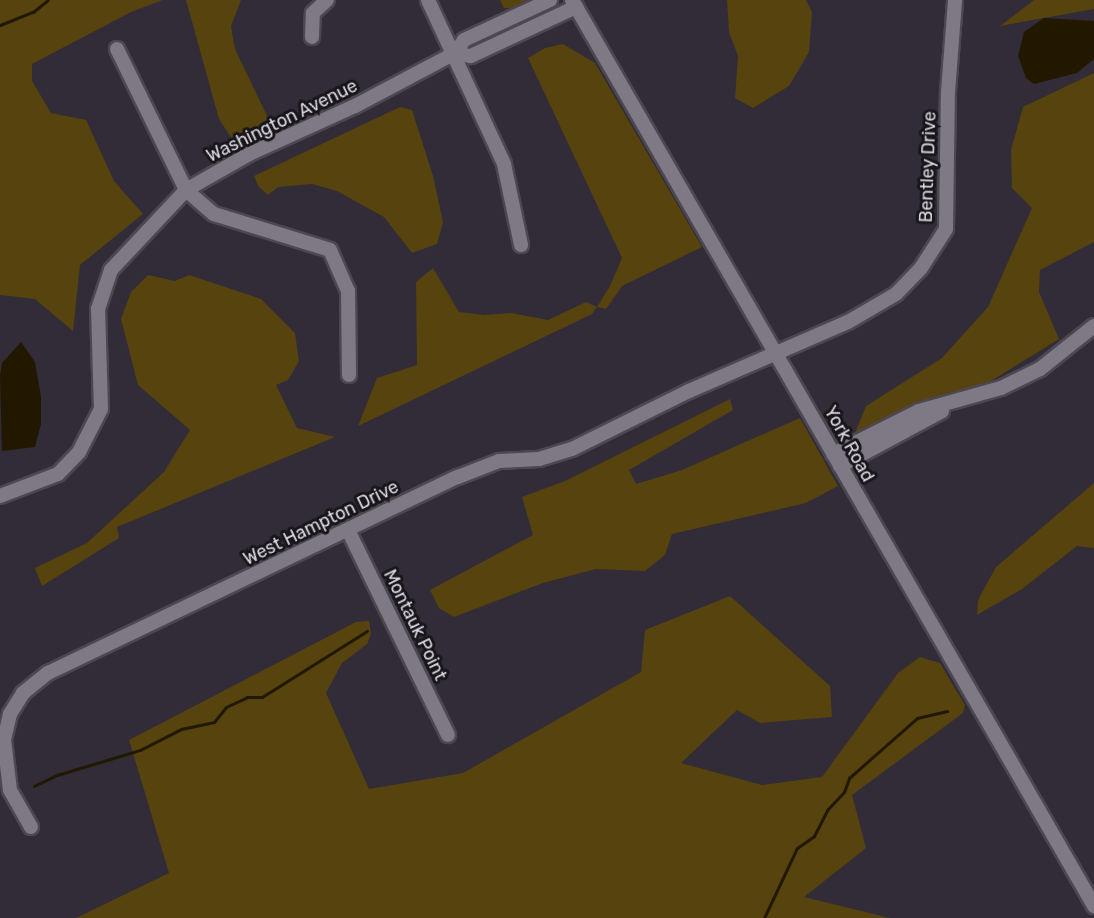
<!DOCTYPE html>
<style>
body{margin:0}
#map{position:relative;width:1094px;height:918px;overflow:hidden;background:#312c37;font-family:Rubik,sans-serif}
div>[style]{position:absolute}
.green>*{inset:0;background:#56430e}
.water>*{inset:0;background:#221800}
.stream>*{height:3px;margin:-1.5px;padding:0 1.5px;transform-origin:1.5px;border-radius:1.5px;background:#221800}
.roads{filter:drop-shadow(2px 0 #4c4851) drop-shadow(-2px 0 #4c4851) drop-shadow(0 2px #4c4851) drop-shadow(0 -2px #4c4851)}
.minor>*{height:14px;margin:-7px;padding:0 7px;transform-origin:7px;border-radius:7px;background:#7f7986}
span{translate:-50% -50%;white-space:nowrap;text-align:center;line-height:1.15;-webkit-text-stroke:6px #18151b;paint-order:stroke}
.street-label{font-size:18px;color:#dedbe2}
</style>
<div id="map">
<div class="green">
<i style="clip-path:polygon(0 0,163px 0,131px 12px,32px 64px,32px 81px,51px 113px,86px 120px,114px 181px,143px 214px,80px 265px,73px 331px,35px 299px,0 295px)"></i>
<i style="clip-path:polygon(186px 0,241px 0,231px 26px,235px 49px,270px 122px,234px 142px,219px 119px)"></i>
<i style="clip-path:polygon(500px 0,527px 0,515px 8px,504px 8px)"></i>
<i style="clip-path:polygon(727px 0,806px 0,812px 12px,809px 52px,789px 86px,753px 108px,735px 98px,738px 56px,729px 32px)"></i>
<i style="clip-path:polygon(1034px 0,1094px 0,1094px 9px,1000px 26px)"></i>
<i style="clip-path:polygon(563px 44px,595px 63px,702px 247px,622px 286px,606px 309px,597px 307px,592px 314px,358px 426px,377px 378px,417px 365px,416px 282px,433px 268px,459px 312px,484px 315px,511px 313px,548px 320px,586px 302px,597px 307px,610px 286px,622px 258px,528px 58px,545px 48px)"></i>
<i style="clip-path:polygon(1094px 73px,1094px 242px,1040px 270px,1039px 292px,1059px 339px,978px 389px,950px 392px,855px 433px,866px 406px,942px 358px,988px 307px,1032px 208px,1012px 188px,1011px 150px,1023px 107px)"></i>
<i style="clip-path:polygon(400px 107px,412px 110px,433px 176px,443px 222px,437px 244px,412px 253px,384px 217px,337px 191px,312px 184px,278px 187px,268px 195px,258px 186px,254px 176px)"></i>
<i style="clip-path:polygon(148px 275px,175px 281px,189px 275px,261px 299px,295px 333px,299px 361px,288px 380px,276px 385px,297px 428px,335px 437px,117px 527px,119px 538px,42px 586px,35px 568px,87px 543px,164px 472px,190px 430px,138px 385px,121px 319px,131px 292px)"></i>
<i style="clip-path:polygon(730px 399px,733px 410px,629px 470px,636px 484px,682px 470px,800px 418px,838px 486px,806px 503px,672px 534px,665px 555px,645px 571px,596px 569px,543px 583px,454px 617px,439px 608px,430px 590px,533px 535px,522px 497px,565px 481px)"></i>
<i style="clip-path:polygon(1094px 483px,1094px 548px,1077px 546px,1022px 589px,977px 615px,978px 600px,996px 567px)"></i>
<i style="clip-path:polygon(730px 596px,830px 686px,832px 717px,760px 723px,737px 710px,681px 763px,762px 785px,822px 777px,898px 673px,920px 657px,940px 663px,965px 705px,963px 713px,852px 795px,866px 848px,804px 897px,890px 918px,76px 918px,169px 873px,129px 740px,356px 622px,369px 621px,371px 634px,367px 644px,342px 663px,326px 693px,369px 789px,463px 773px,641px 672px,645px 630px)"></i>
</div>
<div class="water">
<i style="clip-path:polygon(1044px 18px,1094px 21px,1094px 59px,1077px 73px,1034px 84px,1026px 78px,1018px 56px,1024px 32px)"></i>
<i style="clip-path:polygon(21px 342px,35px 362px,41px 397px,41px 424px,35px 447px,2px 451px,0 376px,2px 363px)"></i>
</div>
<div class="stream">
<i style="left:0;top:25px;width:35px;rotate:-22deg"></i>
<i style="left:33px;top:12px;width:19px;rotate:-39deg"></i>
<i style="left:34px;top:786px;width:25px;rotate:-26deg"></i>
<i style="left:57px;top:775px;width:87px;rotate:-16.8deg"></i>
<i style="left:140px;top:750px;width:46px;rotate:-27.1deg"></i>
<i style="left:181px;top:729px;width:34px;rotate:-12deg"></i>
<i style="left:214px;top:722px;width:19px;rotate:-51deg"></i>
<i style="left:226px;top:707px;width:23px;rotate:-25deg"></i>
<i style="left:247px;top:697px;width:15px"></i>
<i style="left:262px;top:697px;width:124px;rotate:-32.2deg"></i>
<i style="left:764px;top:918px;width:77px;rotate:-64.8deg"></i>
<i style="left:797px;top:848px;width:21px;rotate:-35deg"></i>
<i style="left:814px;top:836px;width:30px;rotate:-63deg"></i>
<i style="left:828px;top:809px;width:23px;rotate:-47deg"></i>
<i style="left:844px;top:792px;width:15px;rotate:-70deg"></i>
<i style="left:849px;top:778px;width:91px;rotate:-41.4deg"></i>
<i style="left:917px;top:718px;width:31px;rotate:-13deg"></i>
</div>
<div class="roads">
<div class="minor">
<i style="left:428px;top:0;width:181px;rotate:65.1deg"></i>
<i style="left:504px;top:164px;width:83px;rotate:78.1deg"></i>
<i style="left:572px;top:0;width:1046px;rotate:60.05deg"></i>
<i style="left:312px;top:37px;width:24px;rotate:-88deg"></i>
<i style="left:313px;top:13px;width:19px;rotate:-43deg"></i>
<i style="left:117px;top:49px;width:157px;rotate:63.9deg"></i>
<i style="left:186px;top:190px;width:37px;rotate:41deg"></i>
<i style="left:214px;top:214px;width:121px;rotate:17.2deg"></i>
<i style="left:330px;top:250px;width:45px;rotate:66.3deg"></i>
<i style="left:348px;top:291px;width:84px;rotate:89.3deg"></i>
<i style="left:455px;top:53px;width:16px;rotate:11deg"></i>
<i style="left:471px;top:56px;width:116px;rotate:-25deg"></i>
<i style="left:833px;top:454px;width:96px;rotate:-26.6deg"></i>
<i style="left:919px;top:411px;width:85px;rotate:-15.7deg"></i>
<i style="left:1001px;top:388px;width:43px;rotate:-26deg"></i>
<i style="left:1040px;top:369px;width:69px;rotate:-38.5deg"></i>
<i style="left:840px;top:466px;width:116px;rotate:-28.3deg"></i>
<i style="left:0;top:496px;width:62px;rotate:-20.8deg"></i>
<i style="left:58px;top:474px;width:30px;rotate:-46deg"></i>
<i style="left:79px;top:452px;width:48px;rotate:-62.9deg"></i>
<i style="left:101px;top:409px;width:100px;rotate:-91.7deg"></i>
<i style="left:98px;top:309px;width:41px;rotate:-71.6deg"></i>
<i style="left:111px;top:270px;width:110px;rotate:-46.8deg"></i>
<i style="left:186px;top:190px;width:73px;rotate:-29.7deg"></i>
<i style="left:249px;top:154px;width:116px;rotate:-24.4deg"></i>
<i style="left:355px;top:106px;width:113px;rotate:-27.9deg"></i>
<i style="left:455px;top:53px;width:16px;rotate:-55deg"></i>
<i style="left:464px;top:40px;width:95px;rotate:-24.9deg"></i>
<i style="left:348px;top:530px;width:228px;rotate:64deg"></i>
<i style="left:31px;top:827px;width:43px;rotate:-119.6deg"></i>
<i style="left:10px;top:790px;width:50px;rotate:-96.8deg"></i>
<i style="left:4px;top:740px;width:27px;rotate:-77deg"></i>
<i style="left:10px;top:714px;width:25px;rotate:-58deg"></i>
<i style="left:23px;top:693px;width:32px;rotate:-39deg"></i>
<i style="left:48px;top:673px;width:454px;rotate:-25.6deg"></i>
<i style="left:458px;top:477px;width:44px;rotate:-21.3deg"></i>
<i style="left:499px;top:461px;width:40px;rotate:-2.9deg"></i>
<i style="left:539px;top:459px;width:34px;rotate:-17deg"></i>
<i style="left:572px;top:449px;width:131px;rotate:-26.4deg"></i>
<i style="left:689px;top:391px;width:173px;rotate:-23.5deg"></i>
<i style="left:848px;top:322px;width:56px;rotate:-30.3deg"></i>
<i style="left:896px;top:294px;width:36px;rotate:-46deg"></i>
<i style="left:921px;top:268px;width:46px;rotate:-57.3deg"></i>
<i style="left:946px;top:229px;width:137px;rotate:-89.2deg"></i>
<i style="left:948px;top:92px;width:92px;rotate:-85.6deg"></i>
</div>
</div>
<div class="street-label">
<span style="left:282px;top:121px;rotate:-26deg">Washington Avenue</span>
<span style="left:928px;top:167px;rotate:-88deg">Bentley Drive</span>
<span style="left:849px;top:444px;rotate:61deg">York Road</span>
<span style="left:321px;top:523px;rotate:-26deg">West Hampton Drive</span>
<span style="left:415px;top:625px;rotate:64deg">Montauk Point</span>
</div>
</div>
